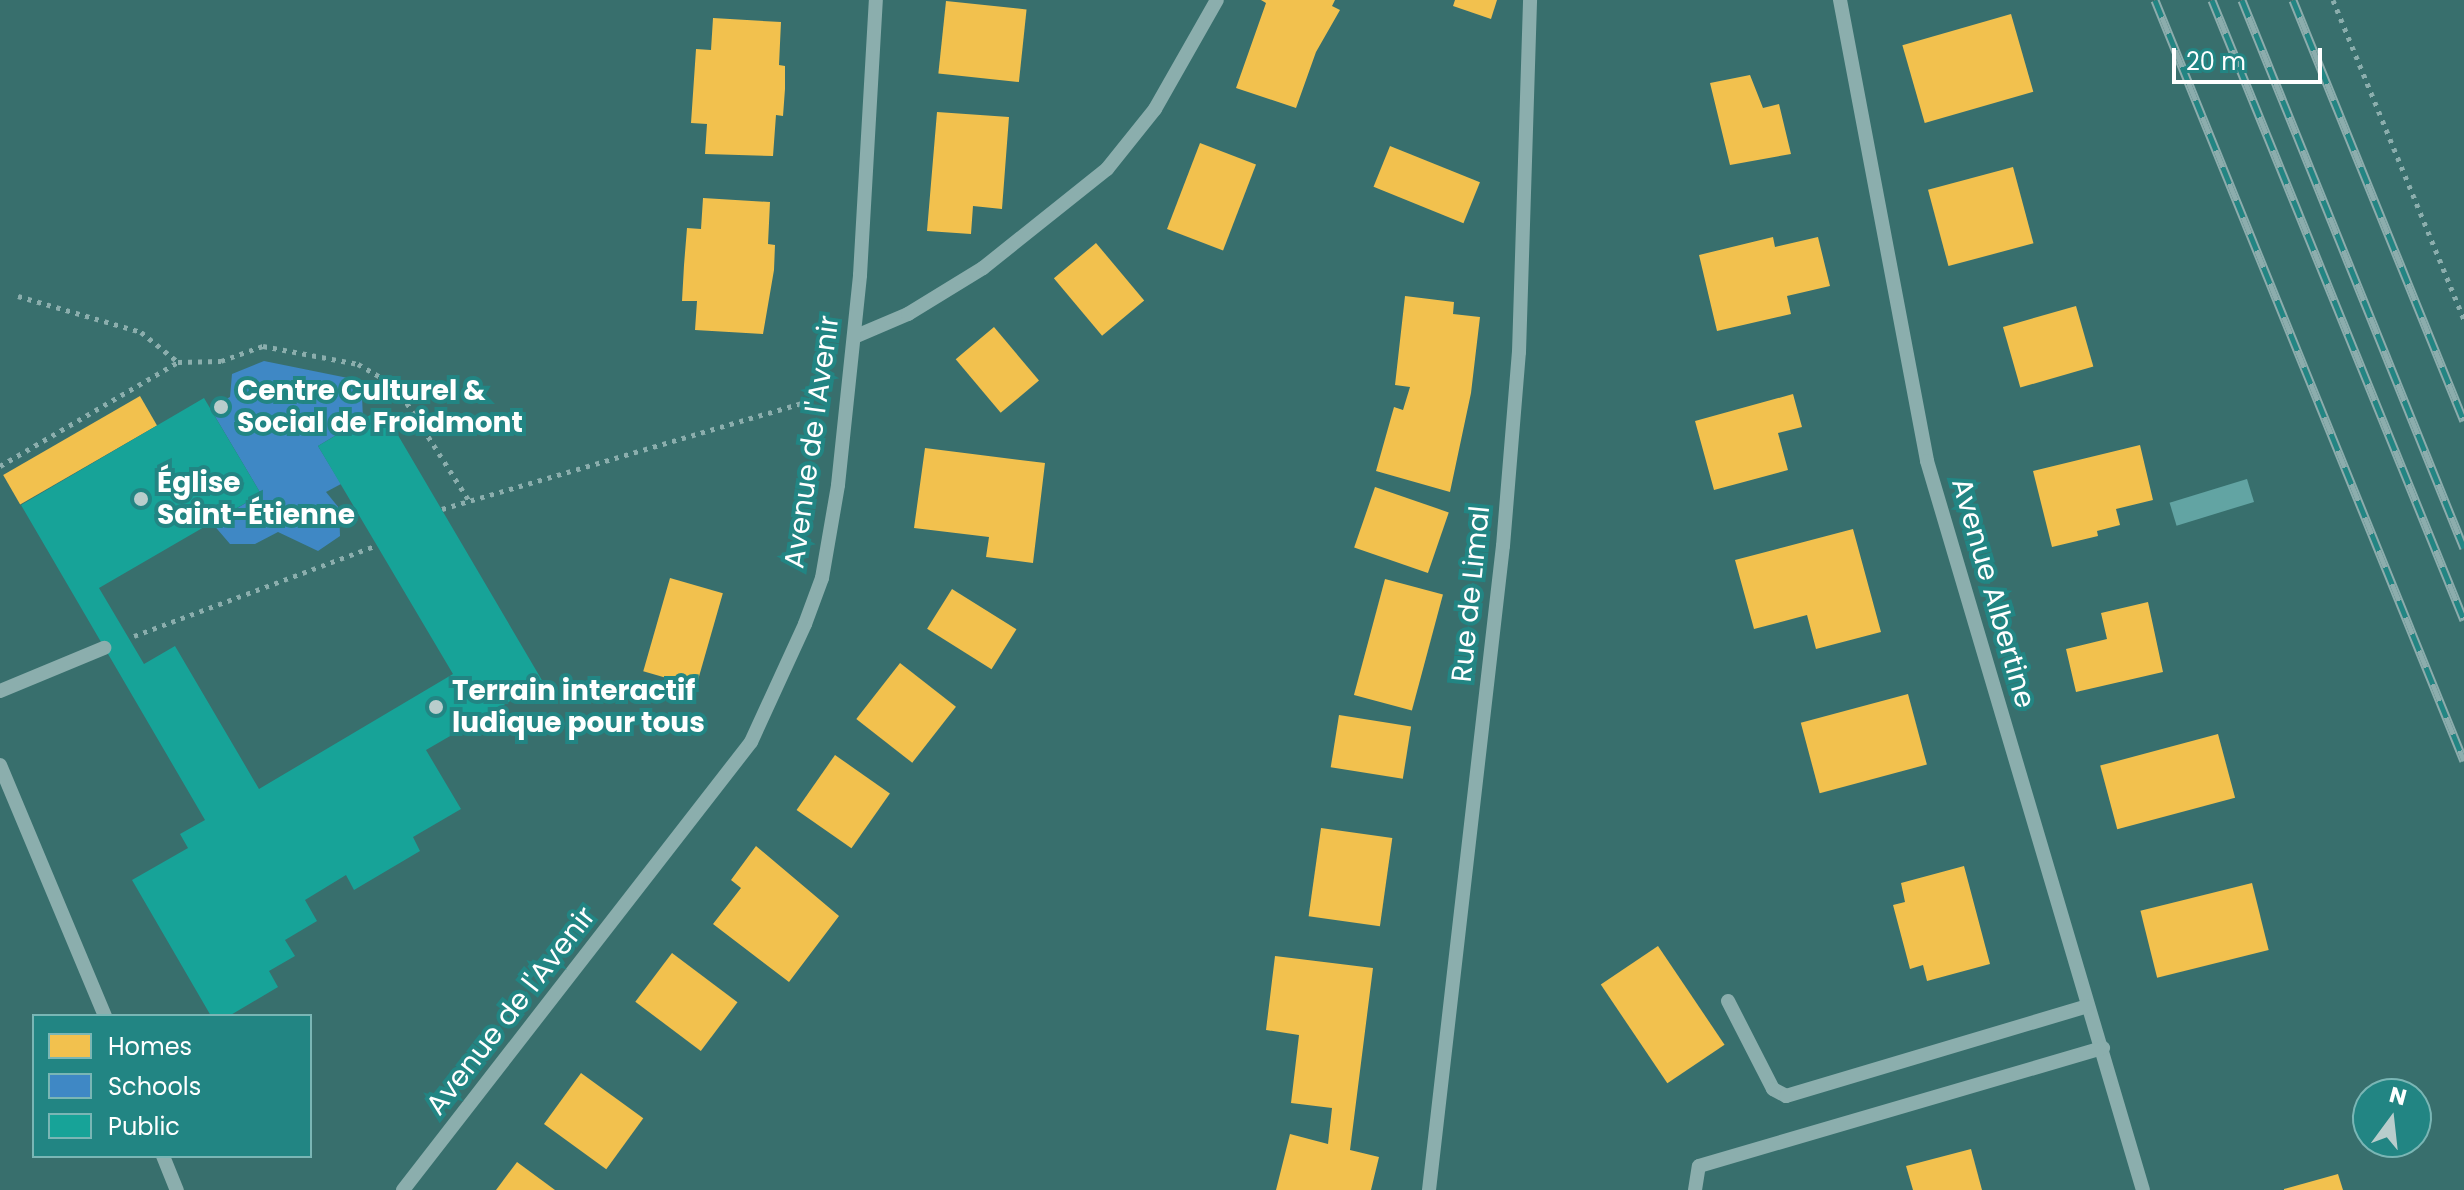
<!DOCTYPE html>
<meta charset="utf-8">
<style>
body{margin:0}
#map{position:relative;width:2464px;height:1190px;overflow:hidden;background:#386f6d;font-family:Poppins,sans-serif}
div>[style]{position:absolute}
.water>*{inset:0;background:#62a4a3;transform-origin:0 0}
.homes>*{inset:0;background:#f2c14e;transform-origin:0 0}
.schools>*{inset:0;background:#3f88c5}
.public>*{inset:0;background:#17a398}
.path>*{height:5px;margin-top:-2.5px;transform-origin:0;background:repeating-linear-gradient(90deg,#8baead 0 4px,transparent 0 10px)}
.minor>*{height:14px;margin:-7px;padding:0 7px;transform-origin:7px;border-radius:7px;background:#8baead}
.rail>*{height:9px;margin-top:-4.5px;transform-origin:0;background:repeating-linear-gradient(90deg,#228583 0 18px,#8cadad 0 36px);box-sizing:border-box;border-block:2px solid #8cadad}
.dots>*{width:22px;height:22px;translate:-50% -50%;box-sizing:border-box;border:4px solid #228583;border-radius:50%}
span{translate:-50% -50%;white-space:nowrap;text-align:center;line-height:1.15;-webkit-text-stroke:8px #228583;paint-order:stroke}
.poi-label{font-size:28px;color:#fff;font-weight:700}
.left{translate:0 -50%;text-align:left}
.street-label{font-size:28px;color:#fff}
.legend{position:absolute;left:32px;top:1014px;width:280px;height:144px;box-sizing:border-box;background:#228583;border:2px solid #7ab6b5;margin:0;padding:10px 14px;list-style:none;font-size:24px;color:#fff}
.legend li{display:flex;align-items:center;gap:16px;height:40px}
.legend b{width:40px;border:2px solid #7ab6b5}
.north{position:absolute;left:2352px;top:1078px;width:80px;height:80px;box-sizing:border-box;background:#228583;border:2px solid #7ab6b5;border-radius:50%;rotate:15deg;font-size:22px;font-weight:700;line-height:32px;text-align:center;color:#fff}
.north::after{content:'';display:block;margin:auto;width:28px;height:36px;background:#b9cdcc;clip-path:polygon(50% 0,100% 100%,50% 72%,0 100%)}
.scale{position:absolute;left:2172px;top:48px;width:150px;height:36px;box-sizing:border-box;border:4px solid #fff;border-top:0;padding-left:10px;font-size:24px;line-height:28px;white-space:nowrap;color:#fff;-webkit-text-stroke:6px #228583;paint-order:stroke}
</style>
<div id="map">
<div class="water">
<i style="left:2247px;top:479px;width:24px;height:81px;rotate:73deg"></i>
</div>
<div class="homes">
<i style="clip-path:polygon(1261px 0,1335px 0,1332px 6px,1340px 10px,1316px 52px,1296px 108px,1236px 88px,1266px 3px)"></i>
<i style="clip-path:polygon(1455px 0,1497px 0,1491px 19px,1453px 6px)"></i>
<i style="left:946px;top:1px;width:81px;height:73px;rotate:6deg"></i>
<i style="left:2011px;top:14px;width:81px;height:113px;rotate:74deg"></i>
<i style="clip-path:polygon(713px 18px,781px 22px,779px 65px,785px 66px,785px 89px,783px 116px,776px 115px,773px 156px,705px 154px,707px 124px,691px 123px,696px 49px,711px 50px)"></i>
<i style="clip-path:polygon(1750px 75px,1763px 108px,1779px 104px,1791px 154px,1730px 165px,1710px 83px)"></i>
<i style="clip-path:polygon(937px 112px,1009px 117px,1002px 209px,973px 206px,971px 234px,927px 231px)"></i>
<i style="left:1200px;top:143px;width:60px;height:92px;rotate:21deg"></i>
<i style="left:1390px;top:146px;width:97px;height:44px;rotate:22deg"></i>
<i style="left:2013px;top:167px;width:79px;height:88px;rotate:75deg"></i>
<i style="clip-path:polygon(703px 198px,770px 202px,768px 244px,775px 245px,774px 270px,763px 334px,695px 330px,697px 301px,682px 301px,684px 265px,687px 228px,701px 229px)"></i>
<i style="clip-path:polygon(1773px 237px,1775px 247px,1818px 237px,1830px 286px,1787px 296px,1791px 314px,1717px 331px,1699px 255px)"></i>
<i style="left:1096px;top:243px;width:75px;height:55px;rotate:50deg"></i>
<i style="clip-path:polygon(1405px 296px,1454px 302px,1453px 314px,1480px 317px,1471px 393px,1450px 492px,1376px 471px,1394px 407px,1403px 410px,1410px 387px,1395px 385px)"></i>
<i style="left:2076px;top:306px;width:63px;height:76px;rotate:74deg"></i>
<i style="left:994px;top:327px;width:70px;height:50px;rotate:50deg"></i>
<i style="clip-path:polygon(1793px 394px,1802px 427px,1778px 433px,1788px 470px,1714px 490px,1695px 421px)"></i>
<i style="left:140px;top:396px;width:34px;height:158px;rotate:60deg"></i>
<i style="clip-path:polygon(2140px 445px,2153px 500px,2116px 509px,2120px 525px,2097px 531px,2098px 536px,2052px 547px,2033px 471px)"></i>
<i style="clip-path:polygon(925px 448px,1045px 463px,1033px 563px,986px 557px,989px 537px,914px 528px)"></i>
<i style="left:1375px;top:487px;width:78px;height:64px;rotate:19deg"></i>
<i style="clip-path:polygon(1853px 529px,1881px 632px,1816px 649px,1807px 615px,1754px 629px,1735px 560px)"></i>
<i style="left:670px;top:578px;width:55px;height:97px;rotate:16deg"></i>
<i style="left:1385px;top:579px;width:60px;height:120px;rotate:15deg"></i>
<i style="left:952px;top:589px;width:76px;height:47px;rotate:32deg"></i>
<i style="clip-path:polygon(2148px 602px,2163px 672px,2076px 692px,2066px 649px,2107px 639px,2101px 613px)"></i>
<i style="left:900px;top:663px;width:71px;height:71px;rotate:38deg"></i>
<i style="left:1908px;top:694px;width:73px;height:111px;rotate:75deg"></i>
<i style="left:1339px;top:715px;width:73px;height:53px;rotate:9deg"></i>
<i style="left:2218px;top:734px;width:66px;height:122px;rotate:75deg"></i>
<i style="left:835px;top:755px;width:67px;height:67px;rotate:35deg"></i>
<i style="left:1321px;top:828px;width:72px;height:89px;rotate:8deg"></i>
<i style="clip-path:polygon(756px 846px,839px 916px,789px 982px,713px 924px,741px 888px,731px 880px)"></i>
<i style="clip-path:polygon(1964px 866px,1990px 964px,1927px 981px,1923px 965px,1910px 969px,1893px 905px,1905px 902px,1901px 883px)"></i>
<i style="left:2252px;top:883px;width:69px;height:115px;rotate:76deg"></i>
<i style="left:1658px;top:946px;width:119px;height:69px;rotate:56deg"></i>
<i style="left:672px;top:953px;width:82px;height:61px;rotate:37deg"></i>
<i style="clip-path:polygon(1275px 956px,1373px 968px,1350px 1150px,1379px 1157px,1371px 1190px,1276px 1190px,1290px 1134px,1328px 1144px,1332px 1108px,1291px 1103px,1299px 1035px,1266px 1030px)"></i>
<i style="left:581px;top:1073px;width:77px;height:63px;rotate:36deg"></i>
<i style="clip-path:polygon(1971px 1149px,1982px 1190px,1913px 1190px,1906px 1166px)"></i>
<i style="clip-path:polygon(517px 1162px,555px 1190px,496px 1190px)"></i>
<i style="clip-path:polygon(2338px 1174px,2343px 1190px,2284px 1190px,2284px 1189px)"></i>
</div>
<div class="schools">
<i style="clip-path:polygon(264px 361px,348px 378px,362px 396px,363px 419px,318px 446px,341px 484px,326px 492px,339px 508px,340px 536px,318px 551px,278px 532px,255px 544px,230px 544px,212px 523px,261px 494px,210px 408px,230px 397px,232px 374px)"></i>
</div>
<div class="public">
<i style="clip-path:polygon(204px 398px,261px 494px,99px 588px,144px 664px,175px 646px,259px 789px,453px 674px,318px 446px,382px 408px,543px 682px,426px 750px,461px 809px,413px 837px,420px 851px,354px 890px,346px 875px,305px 900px,317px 921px,285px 940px,295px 956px,269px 971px,278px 987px,229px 1016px,211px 1016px,132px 880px,188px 848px,180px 834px,205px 820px,21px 505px)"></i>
</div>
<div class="path">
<i style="left:2333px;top:0;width:345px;rotate:67.7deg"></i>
<i style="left:18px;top:296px;width:128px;rotate:16.3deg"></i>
<i style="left:141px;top:332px;width:48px;rotate:39deg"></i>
<i style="left:0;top:466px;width:206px;rotate:-30.3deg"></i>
<i style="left:178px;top:362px;width:43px;rotate:-1.3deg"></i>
<i style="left:221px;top:361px;width:45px;rotate:-19.7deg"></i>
<i style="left:263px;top:346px;width:97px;rotate:10.7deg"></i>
<i style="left:358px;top:364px;width:44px;rotate:30.1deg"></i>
<i style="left:396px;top:386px;width:138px;rotate:57.5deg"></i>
<i style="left:442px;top:509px;width:387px;rotate:-16.4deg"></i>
<i style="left:134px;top:636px;width:257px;rotate:-20.5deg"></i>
</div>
<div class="minor">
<i style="left:1840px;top:0;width:469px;rotate:79.3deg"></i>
<i style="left:1927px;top:461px;width:760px;rotate:73.5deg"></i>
<i style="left:854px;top:337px;width:59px;rotate:-23.1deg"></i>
<i style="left:908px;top:314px;width:88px;rotate:-31.5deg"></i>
<i style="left:983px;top:268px;width:159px;rotate:-38.6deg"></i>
<i style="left:1107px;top:169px;width:77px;rotate:-51.3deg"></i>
<i style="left:1155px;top:109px;width:125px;rotate:-60.4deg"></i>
<i style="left:0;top:691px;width:113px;rotate:-22.5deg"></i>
<i style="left:0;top:765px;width:272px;rotate:67.3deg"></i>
<i style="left:1728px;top:1001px;width:99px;rotate:62.9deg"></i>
<i style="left:1773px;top:1089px;width:15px;rotate:28deg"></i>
<i style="left:1786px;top:1096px;width:314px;rotate:-16.6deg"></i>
<i style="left:163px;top:1156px;width:37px;rotate:68deg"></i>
<i style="left:403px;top:1190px;width:567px;rotate:-52.16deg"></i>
<i style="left:751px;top:742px;width:130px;rotate:-65.4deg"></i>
<i style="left:805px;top:624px;width:49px;rotate:-69.7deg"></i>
<i style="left:822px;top:578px;width:94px;rotate:-80.2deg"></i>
<i style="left:838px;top:485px;width:211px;rotate:-84deg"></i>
<i style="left:860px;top:275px;width:275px;rotate:-86.7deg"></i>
<i style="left:1429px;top:1190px;width:648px;rotate:-83.45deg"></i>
<i style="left:1503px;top:546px;width:195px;rotate:-85.3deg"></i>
<i style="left:1519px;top:352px;width:352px;rotate:-88.2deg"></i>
<i style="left:1695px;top:1190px;width:24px;rotate:-81deg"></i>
<i style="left:1699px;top:1166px;width:421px;rotate:-16.3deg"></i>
</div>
<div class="rail">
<i style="left:2155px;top:0;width:821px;rotate:67.9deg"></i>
<i style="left:2212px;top:0;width:669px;rotate:67.88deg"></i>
<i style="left:2242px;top:0;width:591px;rotate:67.95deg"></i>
<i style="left:2293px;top:0;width:454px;rotate:67.9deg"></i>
</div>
<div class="dots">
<i style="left:221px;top:407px;background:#b9cdcc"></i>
<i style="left:141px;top:499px;background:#b9cdcc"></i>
<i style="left:436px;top:707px;background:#b9cdcc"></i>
</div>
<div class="poi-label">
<span class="left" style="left:237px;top:407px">Centre Culturel &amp;<br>Social de Froidmont</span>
<span class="left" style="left:157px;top:499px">Église<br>Saint-Étienne</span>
<span class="left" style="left:452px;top:707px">Terrain interactif<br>ludique pour tous</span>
</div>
<div class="street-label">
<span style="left:812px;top:442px;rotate:-82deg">Avenue de l'Avenir</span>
<span style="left:1993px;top:593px;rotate:74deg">Avenue Albertine</span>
<span style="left:1471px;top:594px;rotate:-84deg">Rue de Limal</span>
<span style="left:511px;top:1011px;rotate:-52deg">Avenue de l'Avenir</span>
</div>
<ul class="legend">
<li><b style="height:22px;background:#f2c14e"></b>Homes</li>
<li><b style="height:22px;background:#3f88c5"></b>Schools</li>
<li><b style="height:22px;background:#17a398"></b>Public</li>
</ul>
<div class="north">N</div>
<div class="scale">20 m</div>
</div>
